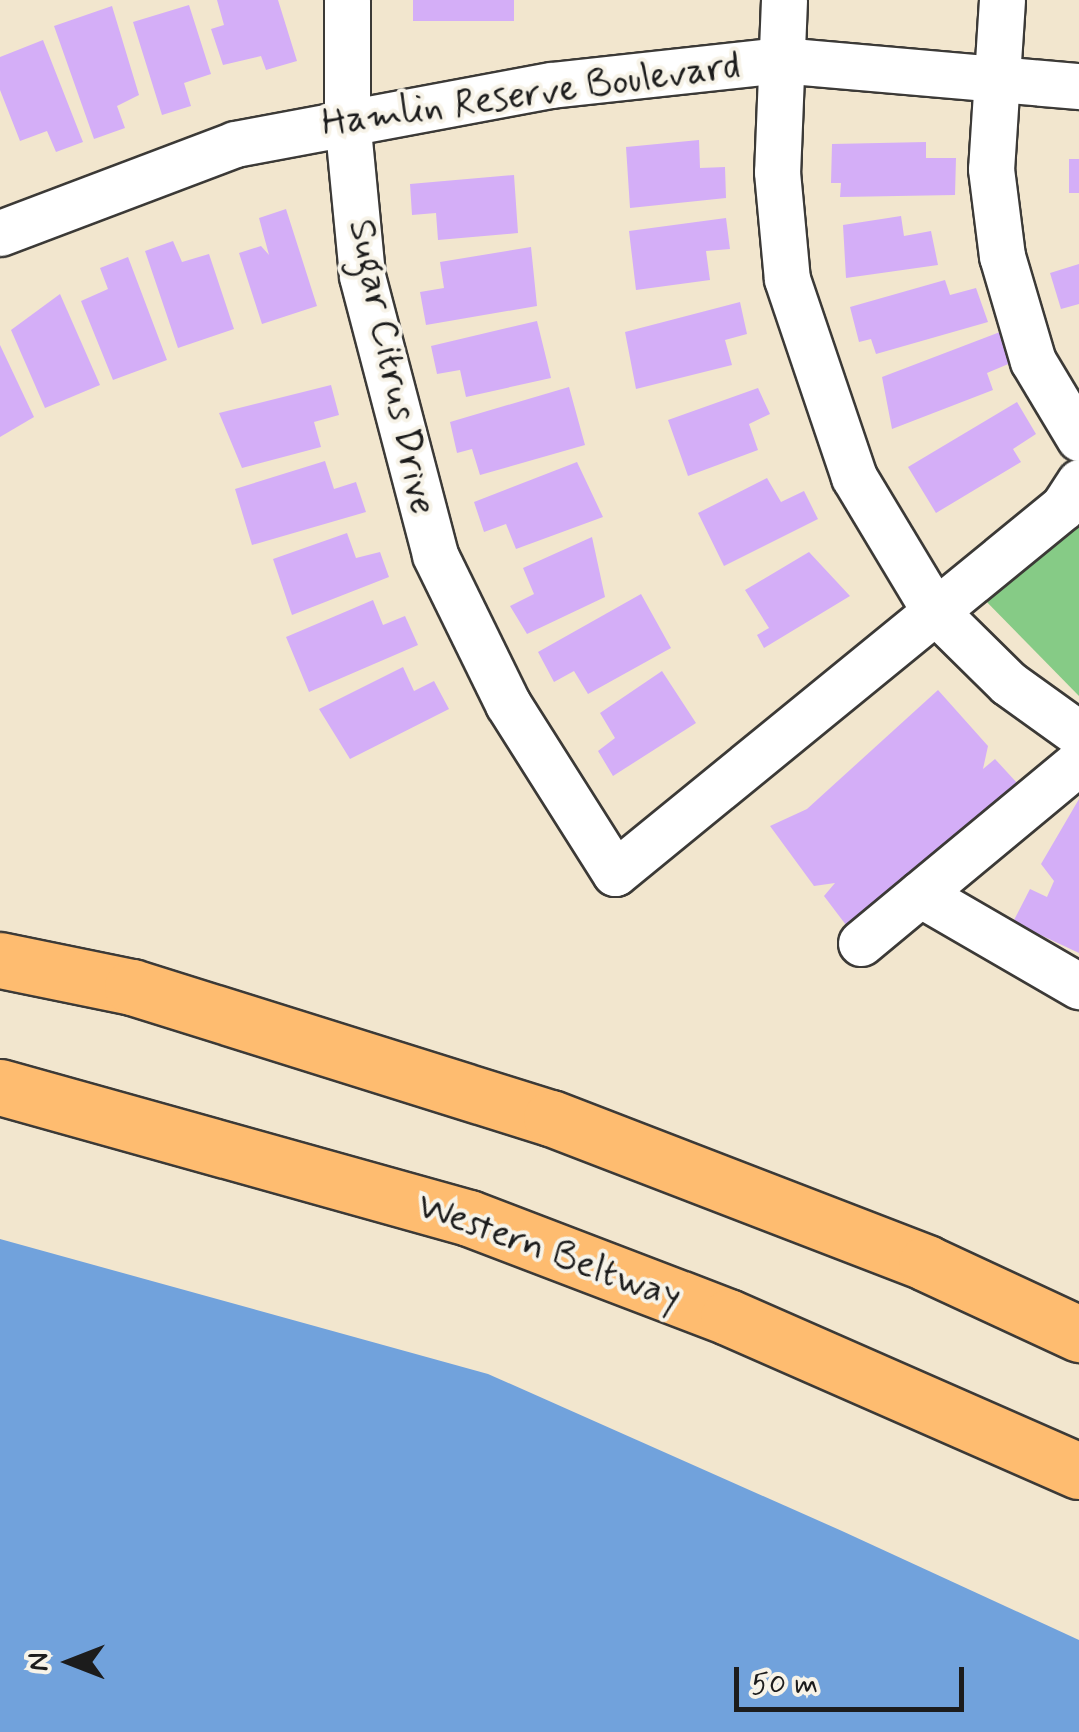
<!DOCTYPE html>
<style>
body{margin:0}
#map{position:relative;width:1079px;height:1732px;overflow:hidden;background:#f2e6ce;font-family:Mynerve,sans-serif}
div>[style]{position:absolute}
.green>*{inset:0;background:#86cb86}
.water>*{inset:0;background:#71a2dc}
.building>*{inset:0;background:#d4aef7;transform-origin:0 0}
.roads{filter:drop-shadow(2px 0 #3c3a37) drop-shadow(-2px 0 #3c3a37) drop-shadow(0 2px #3c3a37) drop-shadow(0 -2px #3c3a37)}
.minor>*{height:45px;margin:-22.5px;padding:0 22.5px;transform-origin:22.5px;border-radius:22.5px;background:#fff}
.highway>*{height:55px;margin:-27.5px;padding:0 27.5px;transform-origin:27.5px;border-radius:27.5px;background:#febc70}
span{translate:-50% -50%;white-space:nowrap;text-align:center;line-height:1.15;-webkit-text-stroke:8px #f7f3e8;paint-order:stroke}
.street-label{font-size:38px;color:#1c1c1c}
.north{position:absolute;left:20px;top:1612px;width:100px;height:100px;-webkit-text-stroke:8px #f7f3e8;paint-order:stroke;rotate:270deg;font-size:28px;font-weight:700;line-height:40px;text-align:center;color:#1c1c1c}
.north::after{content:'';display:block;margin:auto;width:35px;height:45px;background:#1c1c1c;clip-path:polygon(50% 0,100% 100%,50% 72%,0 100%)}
.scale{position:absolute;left:734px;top:1667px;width:230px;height:45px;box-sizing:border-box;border:5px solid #1c1c1c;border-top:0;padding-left:12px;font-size:30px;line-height:35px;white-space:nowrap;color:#1c1c1c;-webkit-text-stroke:8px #f7f3e8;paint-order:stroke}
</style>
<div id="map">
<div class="green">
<i style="clip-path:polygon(1079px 507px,1079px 696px,977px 592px)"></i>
</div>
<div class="water">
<i style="clip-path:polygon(0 1239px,488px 1374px,842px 1531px,1079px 1640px,1079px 1732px,0 1732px)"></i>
</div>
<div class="building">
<i style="clip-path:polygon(217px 0,278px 0,297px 61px,266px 70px,261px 56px,223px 65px,211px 29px,224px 25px)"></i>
<i style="left:413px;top:0;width:101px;height:21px"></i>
<i style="clip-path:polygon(189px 5px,211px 74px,184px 83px,191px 106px,162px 115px,133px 22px)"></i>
<i style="clip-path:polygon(112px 6px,139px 95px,117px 106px,125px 128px,94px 139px,54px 26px)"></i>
<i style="clip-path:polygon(43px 40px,83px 142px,56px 152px,47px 131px,20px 141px,0 90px,0 57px)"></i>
<i style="clip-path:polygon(699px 140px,700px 168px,725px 167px,726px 198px,630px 208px,626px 147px)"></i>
<i style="clip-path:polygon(926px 142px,926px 158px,956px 158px,955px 195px,840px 197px,841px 183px,831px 183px,832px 144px)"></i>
<i style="left:1069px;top:159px;width:10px;height:34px"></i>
<i style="clip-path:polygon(514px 175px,518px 233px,438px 240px,436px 213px,412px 215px,410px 184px)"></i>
<i style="clip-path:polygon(286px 209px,317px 306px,262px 324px,239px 253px,261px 246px,269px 255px,259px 218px)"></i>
<i style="clip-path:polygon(901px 216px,904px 236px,931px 231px,938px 265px,846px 278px,843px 225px)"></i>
<i style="clip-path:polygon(726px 218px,730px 249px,706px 251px,710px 280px,636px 290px,629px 231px)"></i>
<i style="clip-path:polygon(173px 241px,182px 262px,209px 254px,234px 329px,178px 348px,145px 251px)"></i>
<i style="clip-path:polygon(531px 247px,537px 306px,426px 325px,420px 292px,444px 288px,440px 262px)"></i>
<i style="clip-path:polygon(128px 257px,167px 360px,113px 380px,81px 301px,108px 289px,100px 268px)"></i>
<i style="clip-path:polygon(1079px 264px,1079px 304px,1061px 309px,1050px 273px)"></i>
<i style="clip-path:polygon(945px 280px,950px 295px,976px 288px,988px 322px,876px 354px,871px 339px,859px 342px,850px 307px)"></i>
<i style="clip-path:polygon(60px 294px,100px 385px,45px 408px,11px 330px)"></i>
<i style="clip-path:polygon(740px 302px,747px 334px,725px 340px,732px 365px,636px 389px,625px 332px)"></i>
<i style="clip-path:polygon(537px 321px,551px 378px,466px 397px,460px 370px,437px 374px,431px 346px)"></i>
<i style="clip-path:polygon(1000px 332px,1013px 362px,987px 373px,993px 390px,892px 429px,882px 377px)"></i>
<i style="clip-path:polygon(0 345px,34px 417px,0 437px)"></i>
<i style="clip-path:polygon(331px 385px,339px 415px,314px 422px,321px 447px,242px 468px,219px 413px)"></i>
<i style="clip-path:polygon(569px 387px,585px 445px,480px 475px,472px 449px,457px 453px,450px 422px)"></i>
<i style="clip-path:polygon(758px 388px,770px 414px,749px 424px,758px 450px,688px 476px,668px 420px)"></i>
<i style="clip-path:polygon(1017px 402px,1036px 434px,1013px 449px,1021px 462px,936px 513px,908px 467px)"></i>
<i style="clip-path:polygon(325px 461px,334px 489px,356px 482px,366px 512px,252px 545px,235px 489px)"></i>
<i style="clip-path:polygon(577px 462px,603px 517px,516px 549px,506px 524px,484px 532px,474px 502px)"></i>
<i style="clip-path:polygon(767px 478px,781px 502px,804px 491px,818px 519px,724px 566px,698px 513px)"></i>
<i style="clip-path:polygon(347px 533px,356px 558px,380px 552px,389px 577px,292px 615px,273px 559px)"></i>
<i style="clip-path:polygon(592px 537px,605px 597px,527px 634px,510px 606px,534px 594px,523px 568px)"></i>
<i style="clip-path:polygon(809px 552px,850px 596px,764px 648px,757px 635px,769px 628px,745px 590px)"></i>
<i style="clip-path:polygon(641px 594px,671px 648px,588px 694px,574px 671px,554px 682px,538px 652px)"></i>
<i style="clip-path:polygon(373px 600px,383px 625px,405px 616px,418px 645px,309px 692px,286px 637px)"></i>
<i style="clip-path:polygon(403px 667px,414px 691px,434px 681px,449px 709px,350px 759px,319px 709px)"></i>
<i style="clip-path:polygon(662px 671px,696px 723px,613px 776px,598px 751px,615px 738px,600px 713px)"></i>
<i style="clip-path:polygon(938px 690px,988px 746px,983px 769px,995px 759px,1019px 785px,846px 925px,824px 896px,835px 883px,814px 886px,770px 826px,807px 809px)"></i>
<i style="clip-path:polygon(1079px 799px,1079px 953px,1013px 922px,1030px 889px,1047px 897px,1054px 881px,1041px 864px)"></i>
</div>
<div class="roads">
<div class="minor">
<i style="left:347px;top:0;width:119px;rotate:90deg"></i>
<i style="left:347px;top:119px;width:158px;rotate:84.5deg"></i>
<i style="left:362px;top:276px;width:288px;rotate:75.3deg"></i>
<i style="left:435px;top:555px;width:166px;rotate:63.9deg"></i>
<i style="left:508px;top:704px;width:200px;rotate:57.7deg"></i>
<i style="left:615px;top:873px;width:578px;rotate:-39.25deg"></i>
<i style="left:1063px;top:507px;width:30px;rotate:-57deg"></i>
<i style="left:784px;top:0;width:172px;rotate:92.3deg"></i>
<i style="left:777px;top:172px;width:107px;rotate:84.7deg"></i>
<i style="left:787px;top:279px;width:209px;rotate:71.3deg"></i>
<i style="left:854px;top:477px;width:155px;rotate:59deg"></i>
<i style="left:934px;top:610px;width:104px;rotate:44.6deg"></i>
<i style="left:1008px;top:683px;width:87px;rotate:35.7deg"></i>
<i style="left:1002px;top:0;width:169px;rotate:93.7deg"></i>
<i style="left:991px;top:169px;width:88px;rotate:82.8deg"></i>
<i style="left:1002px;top:256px;width:109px;rotate:73.6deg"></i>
<i style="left:1033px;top:361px;width:90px;rotate:59.1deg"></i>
<i style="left:0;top:233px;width:251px;rotate:-20.7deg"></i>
<i style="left:235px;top:144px;width:321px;rotate:-10.6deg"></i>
<i style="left:551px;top:85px;width:230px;rotate:-6.2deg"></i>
<i style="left:780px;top:60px;width:300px;rotate:5deg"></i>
<i style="left:920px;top:894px;width:184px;rotate:30.1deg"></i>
<i style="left:861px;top:943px;width:283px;rotate:-39.7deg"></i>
</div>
<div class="highway">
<i style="left:0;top:960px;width:135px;rotate:11.6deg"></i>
<i style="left:132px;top:987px;width:439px;rotate:17.4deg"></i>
<i style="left:551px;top:1118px;width:402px;rotate:21.1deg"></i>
<i style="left:926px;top:1263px;width:169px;rotate:24.9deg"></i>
<i style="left:0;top:1087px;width:487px;rotate:15.6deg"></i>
<i style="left:469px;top:1218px;width:277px;rotate:20.9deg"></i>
<i style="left:728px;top:1317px;width:383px;rotate:23.7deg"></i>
</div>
</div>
<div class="street-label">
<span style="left:531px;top:95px;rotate:-8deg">Hamlin Reserve Boulevard</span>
<span style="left:391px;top:367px;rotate:78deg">Sugar Citrus Drive</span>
<span style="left:549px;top:1252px;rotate:20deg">Western Beltway</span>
</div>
<div class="north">N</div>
<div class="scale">50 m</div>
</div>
